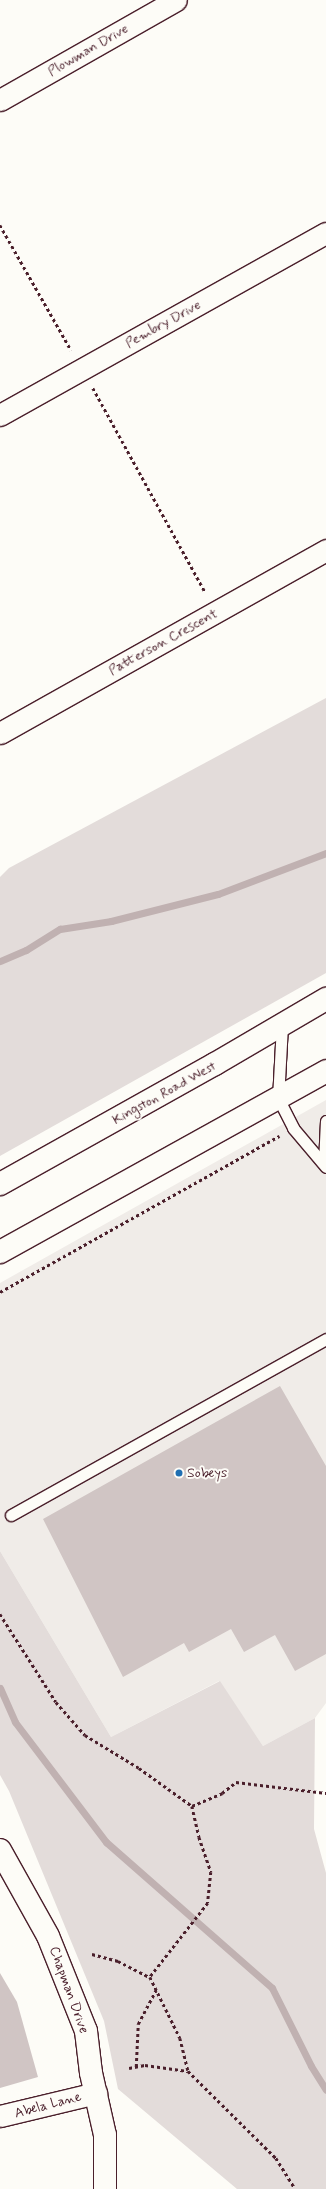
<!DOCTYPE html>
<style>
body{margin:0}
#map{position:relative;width:326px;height:2189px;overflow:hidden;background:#fdfcf7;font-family:Mynerve,sans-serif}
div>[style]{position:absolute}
.built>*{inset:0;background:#f0ece8}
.green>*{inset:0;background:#e3dcda}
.stream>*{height:7px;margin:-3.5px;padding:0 3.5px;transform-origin:3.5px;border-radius:3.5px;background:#c0b1b1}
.building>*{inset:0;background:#d0c5c4}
.path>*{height:2.5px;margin-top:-1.25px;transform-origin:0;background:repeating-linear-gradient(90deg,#4a1f2b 0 3px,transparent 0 6px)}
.roads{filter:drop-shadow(1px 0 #4a1f2b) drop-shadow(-1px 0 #4a1f2b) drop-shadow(0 1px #4a1f2b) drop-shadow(0 -1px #4a1f2b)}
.lane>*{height:11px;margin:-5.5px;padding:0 5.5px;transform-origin:5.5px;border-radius:5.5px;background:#fdfcf7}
.street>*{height:21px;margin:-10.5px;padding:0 10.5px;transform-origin:10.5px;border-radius:10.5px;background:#fdfcf7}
.secondary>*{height:22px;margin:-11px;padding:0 11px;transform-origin:11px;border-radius:11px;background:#fdfcf7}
.primary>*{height:22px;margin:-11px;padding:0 11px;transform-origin:11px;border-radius:11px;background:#fdfcf7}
.dots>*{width:11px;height:11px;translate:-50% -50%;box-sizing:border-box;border:2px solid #fdfcf7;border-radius:50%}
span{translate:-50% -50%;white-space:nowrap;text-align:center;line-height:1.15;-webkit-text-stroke:4px #fdfcf7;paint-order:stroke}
.street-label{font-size:14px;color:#4a1f2b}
.poi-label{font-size:14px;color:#4a1f2b}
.left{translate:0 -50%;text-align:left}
</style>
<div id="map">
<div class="built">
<i style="clip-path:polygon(326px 1100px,326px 1703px,315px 1718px,263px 1746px,219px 1681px,111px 1737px,0 1551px,0 1283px)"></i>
</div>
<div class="green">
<i style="clip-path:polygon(326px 698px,326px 973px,0 1156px,0 877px,9px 868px)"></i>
<i style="clip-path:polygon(0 1551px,111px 1737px,220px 1681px,263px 1746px,315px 1718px,314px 1829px,326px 1873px,326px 2189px,237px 2189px,118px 2089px,104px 2021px,9px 1791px,0 1775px)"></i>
</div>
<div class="stream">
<i style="left:0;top:961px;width:28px;rotate:-23deg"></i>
<i style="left:26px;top:950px;width:40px;rotate:-32deg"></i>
<i style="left:60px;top:929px;width:52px;rotate:-8.9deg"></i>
<i style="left:111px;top:921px;width:110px;rotate:-14.2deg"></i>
<i style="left:218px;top:894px;width:116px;rotate:-20.8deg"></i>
<i style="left:0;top:1688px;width:37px;rotate:66deg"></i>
<i style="left:15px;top:1722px;width:151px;rotate:52.8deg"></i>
<i style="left:106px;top:1842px;width:221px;rotate:41.3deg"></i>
<i style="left:272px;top:1988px;width:87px;rotate:63.4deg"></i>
<i style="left:311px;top:2066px;width:28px;rotate:58deg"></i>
</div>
<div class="building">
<i style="clip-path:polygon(280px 1386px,326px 1466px,326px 1654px,295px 1671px,275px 1635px,244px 1652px,231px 1629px,189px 1652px,184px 1643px,123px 1677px,43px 1519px)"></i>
<i style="clip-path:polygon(0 1973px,17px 2002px,38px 2077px,0 2088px)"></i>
</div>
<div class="path">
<i style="left:0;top:225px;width:144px;rotate:60.4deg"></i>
<i style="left:93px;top:388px;width:233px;rotate:61.2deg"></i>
<i style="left:0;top:1292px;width:320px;rotate:-29.2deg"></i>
<i style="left:0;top:1614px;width:104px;rotate:57.5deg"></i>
<i style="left:56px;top:1702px;width:44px;rotate:48.7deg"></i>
<i style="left:85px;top:1735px;width:63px;rotate:31.4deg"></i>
<i style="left:139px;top:1768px;width:65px;rotate:35.6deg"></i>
<i style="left:192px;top:1806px;width:32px;rotate:77deg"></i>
<i style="left:199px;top:1837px;width:37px;rotate:71deg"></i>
<i style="left:211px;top:1872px;width:31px;rotate:96deg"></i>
<i style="left:208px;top:1903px;width:94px;rotate:128.1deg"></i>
<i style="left:192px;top:1806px;width:33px;rotate:-23deg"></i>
<i style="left:222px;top:1793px;width:18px;rotate:-38deg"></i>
<i style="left:236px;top:1782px;width:91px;rotate:7deg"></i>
<i style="left:92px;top:1954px;width:27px;rotate:15deg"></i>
<i style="left:118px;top:1961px;width:36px;rotate:27deg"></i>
<i style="left:150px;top:1977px;width:68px;rotate:63.8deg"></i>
<i style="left:180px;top:2038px;width:34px;rotate:76deg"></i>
<i style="left:188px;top:2071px;width:124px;rotate:44.7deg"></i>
<i style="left:276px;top:2158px;width:36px;rotate:58deg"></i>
<i style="left:136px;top:2067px;width:43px;rotate:-87.3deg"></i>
<i style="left:138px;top:2024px;width:38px;rotate:-62deg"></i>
<i style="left:129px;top:2068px;width:16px;rotate:-11deg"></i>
<i style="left:145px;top:2065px;width:43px;rotate:7.9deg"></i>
</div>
<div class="roads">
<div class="lane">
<i style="left:282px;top:1025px;width:73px;rotate:93.1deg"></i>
<i style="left:278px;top:1098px;width:34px;rotate:63deg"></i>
<i style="left:293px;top:1128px;width:51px;rotate:49.8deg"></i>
<i style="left:324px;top:1163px;width:42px;rotate:-87.3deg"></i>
<i style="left:11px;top:1515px;width:361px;rotate:-29.2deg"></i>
</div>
<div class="street">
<i style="left:0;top:100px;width:202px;rotate:-29.6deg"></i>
<i style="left:0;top:415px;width:373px;rotate:-29.2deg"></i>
<i style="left:0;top:733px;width:374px;rotate:-29.3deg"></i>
<i style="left:0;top:2116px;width:99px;rotate:-13.5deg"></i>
</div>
<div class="secondary">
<i style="left:0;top:1850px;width:98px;rotate:60.8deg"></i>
<i style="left:48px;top:1936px;width:102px;rotate:68.2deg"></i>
<i style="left:86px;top:2031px;width:42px;rotate:83.2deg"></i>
<i style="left:91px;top:2073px;width:64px;rotate:77.3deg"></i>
<i style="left:105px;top:2135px;width:54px;rotate:90deg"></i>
</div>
<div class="primary">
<i style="left:0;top:1184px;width:246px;rotate:-29.2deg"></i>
<i style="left:215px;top:1064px;width:129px;rotate:-30.4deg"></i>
<i style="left:0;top:1252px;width:373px;rotate:-29deg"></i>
</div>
</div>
<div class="dots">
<i style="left:179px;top:1473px;background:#1f6fb2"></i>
</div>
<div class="street-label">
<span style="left:88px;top:50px;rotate:-30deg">Plowman Drive</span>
<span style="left:163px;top:324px;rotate:-29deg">Pembry Drive</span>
<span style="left:163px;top:642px;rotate:-29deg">Patterson Crescent</span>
<span style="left:164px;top:1093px;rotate:-29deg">Kingston Road West</span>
<span style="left:69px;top:1990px;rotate:70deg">Chapman Drive</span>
<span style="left:48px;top:2105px;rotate:-15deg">Abela Lane</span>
</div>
<div class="poi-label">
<span class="left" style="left:187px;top:1473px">Sobeys</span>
</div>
</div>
